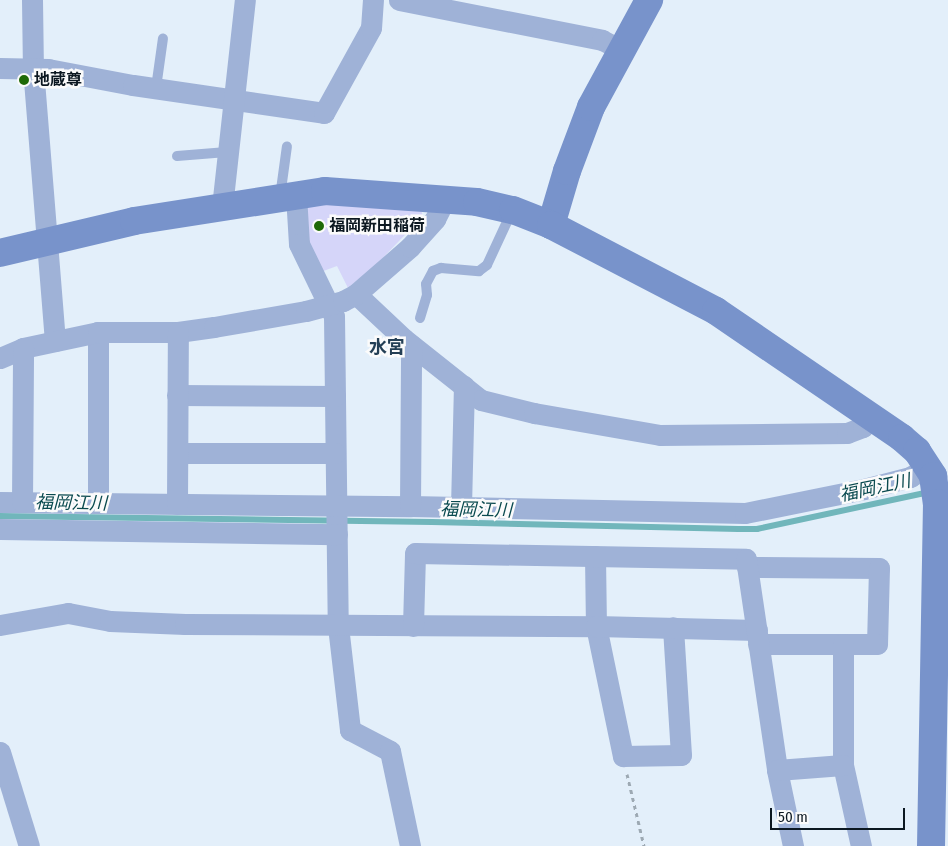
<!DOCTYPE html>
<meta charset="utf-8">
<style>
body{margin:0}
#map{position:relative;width:948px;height:846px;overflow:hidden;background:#e3effa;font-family:"Fira Sans Condensed","Noto Sans JP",sans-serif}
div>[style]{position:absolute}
.green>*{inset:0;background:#d5d5f9}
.stream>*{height:5.5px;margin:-2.75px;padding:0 2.75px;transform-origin:2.75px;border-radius:2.75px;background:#71b6bb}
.path>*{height:3px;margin-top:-1.5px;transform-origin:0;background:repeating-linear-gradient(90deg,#9da9b3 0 4px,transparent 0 8px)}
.lane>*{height:10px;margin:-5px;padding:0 5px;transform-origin:5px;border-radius:5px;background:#9fb2d7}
.street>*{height:21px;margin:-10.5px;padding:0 10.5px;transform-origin:10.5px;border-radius:10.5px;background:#9fb2d7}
.secondary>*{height:28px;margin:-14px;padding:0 14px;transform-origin:14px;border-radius:14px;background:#7893cb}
.dots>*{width:14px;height:14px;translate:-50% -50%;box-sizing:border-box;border:2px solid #fbfbfb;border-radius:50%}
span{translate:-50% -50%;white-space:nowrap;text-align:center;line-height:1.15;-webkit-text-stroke:5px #fbfbfb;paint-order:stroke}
.poi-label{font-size:16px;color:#0c1821;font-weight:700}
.left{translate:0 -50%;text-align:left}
.neighbourhood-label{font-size:18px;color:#243f55;font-weight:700}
.water-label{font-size:18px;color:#0a4a4f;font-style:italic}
.scale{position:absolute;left:770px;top:808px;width:135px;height:22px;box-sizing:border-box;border:2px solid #0c1821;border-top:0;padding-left:6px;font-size:15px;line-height:18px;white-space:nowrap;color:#0c1821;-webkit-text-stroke:4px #fbfbfb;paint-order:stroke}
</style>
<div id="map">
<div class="green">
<i style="clip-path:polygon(312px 202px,421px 210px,423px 216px,376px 265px,348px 288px,337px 266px,318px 273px,305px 245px,301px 206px)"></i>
</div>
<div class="stream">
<i style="left:0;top:516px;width:432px;rotate:0.8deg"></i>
<i style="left:432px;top:522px;width:306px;rotate:1.3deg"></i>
<i style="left:738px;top:529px;width:19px"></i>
<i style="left:757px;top:529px;width:176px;rotate:-12.1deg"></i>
</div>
<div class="path">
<i style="left:627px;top:774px;width:74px;rotate:76.7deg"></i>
</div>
<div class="lane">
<i style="left:156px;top:88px;width:50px;rotate:-82deg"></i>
<i style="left:177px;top:156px;width:50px;rotate:-4.6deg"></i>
<i style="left:280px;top:197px;width:51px;rotate:-82.2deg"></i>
<i style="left:420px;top:318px;width:24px;rotate:-73deg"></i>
<i style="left:427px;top:295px;width:11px;rotate:-95deg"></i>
<i style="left:426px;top:284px;width:15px;rotate:-62deg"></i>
<i style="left:433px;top:271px;width:9px;rotate:-21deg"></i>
<i style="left:441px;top:268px;width:38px;rotate:5deg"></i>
<i style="left:479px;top:271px;width:10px;rotate:-37deg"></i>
<i style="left:487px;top:265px;width:60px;rotate:-65.2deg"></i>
</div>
<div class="street">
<i style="left:32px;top:0;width:68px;rotate:89.2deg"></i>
<i style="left:33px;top:68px;width:274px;rotate:85.4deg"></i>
<i style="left:399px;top:0;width:207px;rotate:11.1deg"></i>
<i style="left:602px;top:40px;width:22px;rotate:27deg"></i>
<i style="left:0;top:68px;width:48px;rotate:1.2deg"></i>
<i style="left:48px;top:69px;width:86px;rotate:10.7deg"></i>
<i style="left:133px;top:85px;width:193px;rotate:8.3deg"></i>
<i style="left:324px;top:113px;width:97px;rotate:-61.1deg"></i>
<i style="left:371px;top:28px;width:28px;rotate:-86deg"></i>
<i style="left:296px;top:195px;width:49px;rotate:86.5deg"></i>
<i style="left:299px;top:244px;width:80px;rotate:64.1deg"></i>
<i style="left:334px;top:316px;width:310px;rotate:89.3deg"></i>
<i style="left:338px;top:626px;width:105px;rotate:83.4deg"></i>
<i style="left:350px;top:730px;width:45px;rotate:27.7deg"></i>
<i style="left:390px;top:751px;width:97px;rotate:78.1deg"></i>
<i style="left:222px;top:207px;width:208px;rotate:-83.7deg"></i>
<i style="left:356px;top:294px;width:66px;rotate:43.2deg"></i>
<i style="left:404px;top:339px;width:98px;rotate:38.4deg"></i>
<i style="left:481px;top:400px;width:55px;rotate:13.8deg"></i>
<i style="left:534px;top:413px;width:128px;rotate:9.9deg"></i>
<i style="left:660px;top:435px;width:187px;rotate:-0.6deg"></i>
<i style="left:847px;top:433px;width:17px;rotate:-21deg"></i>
<i style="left:863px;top:427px;width:13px;rotate:-58deg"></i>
<i style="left:98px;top:332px;width:170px;rotate:90deg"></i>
<i style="left:0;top:358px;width:25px;rotate:-23deg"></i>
<i style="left:23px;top:348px;width:77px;rotate:-12deg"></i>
<i style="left:98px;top:332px;width:80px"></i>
<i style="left:178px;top:332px;width:36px;rotate:-8deg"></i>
<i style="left:214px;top:327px;width:93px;rotate:-9.9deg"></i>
<i style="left:306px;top:311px;width:38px;rotate:-15deg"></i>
<i style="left:343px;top:301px;width:15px;rotate:-28deg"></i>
<i style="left:356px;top:294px;width:72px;rotate:-41deg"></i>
<i style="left:410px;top:247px;width:38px;rotate:-48deg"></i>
<i style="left:435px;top:219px;width:22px;rotate:-63deg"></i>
<i style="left:177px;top:395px;width:158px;rotate:0.4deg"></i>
<i style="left:178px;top:453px;width:157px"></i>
<i style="left:0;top:502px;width:410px;rotate:0.6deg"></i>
<i style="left:410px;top:506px;width:335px;rotate:1.2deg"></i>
<i style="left:745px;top:513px;width:121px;rotate:-11.4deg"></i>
<i style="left:864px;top:489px;width:48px;rotate:-14.6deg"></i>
<i style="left:910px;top:477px;width:21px;rotate:-31deg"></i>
<i style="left:22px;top:502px;width:154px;rotate:-89.6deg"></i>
<i style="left:177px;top:504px;width:172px;rotate:-89.7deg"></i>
<i style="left:410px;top:506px;width:161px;rotate:-89.6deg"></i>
<i style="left:461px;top:507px;width:121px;rotate:-88.6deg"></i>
<i style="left:0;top:529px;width:337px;rotate:0.9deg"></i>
<i style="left:595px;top:556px;width:70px;rotate:89.2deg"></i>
<i style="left:596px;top:626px;width:133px;rotate:78.3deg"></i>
<i style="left:623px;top:756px;width:58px;rotate:-1deg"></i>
<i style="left:681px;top:755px;width:128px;rotate:-93.6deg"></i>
<i style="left:747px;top:567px;width:132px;rotate:0.4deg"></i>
<i style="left:879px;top:568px;width:76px;rotate:91.5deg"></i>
<i style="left:877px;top:644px;width:119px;rotate:180deg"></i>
<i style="left:0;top:625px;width:69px;rotate:-10deg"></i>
<i style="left:68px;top:613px;width:43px;rotate:10.8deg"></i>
<i style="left:110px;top:621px;width:75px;rotate:2.3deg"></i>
<i style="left:185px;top:624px;width:411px;rotate:0.3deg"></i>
<i style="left:596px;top:626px;width:161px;rotate:1.4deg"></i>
<i style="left:413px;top:626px;width:73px;rotate:-88.4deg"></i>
<i style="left:415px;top:553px;width:331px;rotate:1deg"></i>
<i style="left:746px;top:559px;width:213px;rotate:81.6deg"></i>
<i style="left:777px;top:770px;width:78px;rotate:78.1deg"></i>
<i style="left:843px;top:644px;width:121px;rotate:90deg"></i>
<i style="left:843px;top:765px;width:83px;rotate:77.5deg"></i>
<i style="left:0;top:752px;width:98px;rotate:72.9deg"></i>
<i style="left:777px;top:770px;width:66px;rotate:-4.3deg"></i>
</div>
<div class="secondary">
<i style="left:551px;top:225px;width:56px;rotate:-73.5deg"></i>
<i style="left:567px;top:171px;width:68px;rotate:-69.4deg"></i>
<i style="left:591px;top:107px;width:122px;rotate:-61.5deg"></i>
<i style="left:0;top:253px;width:138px;rotate:-13.4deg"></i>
<i style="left:134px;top:221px;width:193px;rotate:-8.9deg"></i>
<i style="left:325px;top:191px;width:152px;rotate:4.1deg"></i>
<i style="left:477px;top:202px;width:37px;rotate:13deg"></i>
<i style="left:513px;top:210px;width:41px;rotate:21.5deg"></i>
<i style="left:551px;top:225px;width:186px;rotate:27.5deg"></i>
<i style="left:716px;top:311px;width:225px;rotate:34.3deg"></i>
<i style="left:902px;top:438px;width:20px;rotate:41deg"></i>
<i style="left:917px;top:451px;width:30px;rotate:57deg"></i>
<i style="left:933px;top:476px;width:27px;rotate:82deg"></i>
<i style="left:937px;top:503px;width:343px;rotate:91deg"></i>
</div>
<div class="dots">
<i style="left:24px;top:80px;background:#1f6a08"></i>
<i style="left:319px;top:226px;background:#1f6a08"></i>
</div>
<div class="poi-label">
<span class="left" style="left:34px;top:80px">地蔵尊</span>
<span class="left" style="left:329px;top:226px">福岡新田稲荷</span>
</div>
<div class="neighbourhood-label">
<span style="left:387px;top:347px">水宮</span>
</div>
<div class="water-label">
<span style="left:875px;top:488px;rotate:-12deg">福岡江川</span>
<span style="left:71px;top:503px;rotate:1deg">福岡江川</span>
<span style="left:476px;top:510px;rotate:1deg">福岡江川</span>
</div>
<div class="scale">50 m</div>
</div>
